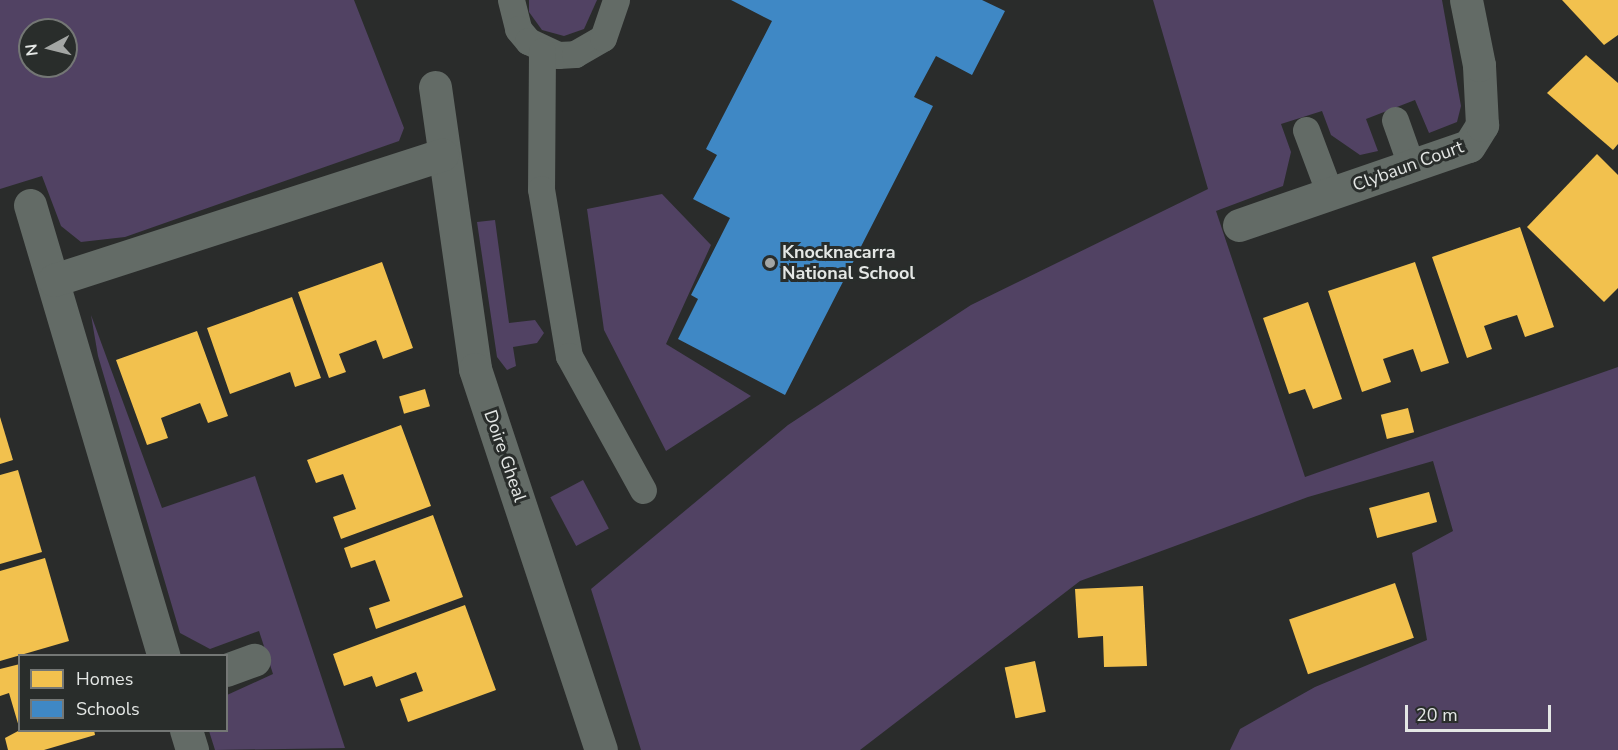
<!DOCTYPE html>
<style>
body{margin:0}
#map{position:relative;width:1618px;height:750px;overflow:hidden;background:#2a2c2b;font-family:"Nunito Sans",sans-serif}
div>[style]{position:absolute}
.green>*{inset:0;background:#514263;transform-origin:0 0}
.homes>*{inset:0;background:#f2c14e;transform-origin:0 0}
.schools>*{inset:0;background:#3f88c5}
.service>*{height:27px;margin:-13.5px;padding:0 13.5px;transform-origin:13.5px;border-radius:13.5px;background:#636b66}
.minor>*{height:33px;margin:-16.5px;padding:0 16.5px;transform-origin:16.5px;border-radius:16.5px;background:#636b66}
.dots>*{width:16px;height:16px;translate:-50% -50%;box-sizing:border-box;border:3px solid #292d2b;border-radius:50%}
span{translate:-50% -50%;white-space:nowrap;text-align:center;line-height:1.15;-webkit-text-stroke:6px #292d2b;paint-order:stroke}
.street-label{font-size:18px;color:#e4e7e5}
.poi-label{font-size:18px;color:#e4e7e5;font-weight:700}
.left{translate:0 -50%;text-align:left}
.legend{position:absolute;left:18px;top:654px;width:210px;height:78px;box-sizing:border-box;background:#292d2b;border:2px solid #747775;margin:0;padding:8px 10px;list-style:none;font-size:18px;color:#e4e7e5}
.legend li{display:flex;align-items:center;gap:12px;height:30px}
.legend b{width:30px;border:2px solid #747775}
.north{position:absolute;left:18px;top:18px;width:60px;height:60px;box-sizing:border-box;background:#292d2b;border:2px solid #747775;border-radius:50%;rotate:263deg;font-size:16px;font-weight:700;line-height:24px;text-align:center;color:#e4e7e5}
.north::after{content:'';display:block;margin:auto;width:21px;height:27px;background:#a3a6a4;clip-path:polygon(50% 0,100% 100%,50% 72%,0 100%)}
.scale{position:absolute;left:1405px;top:705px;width:146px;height:27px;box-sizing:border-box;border:3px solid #e4e7e5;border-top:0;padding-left:8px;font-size:18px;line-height:21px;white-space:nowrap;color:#e4e7e5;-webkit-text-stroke:4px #292d2b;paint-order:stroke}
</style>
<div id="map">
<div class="green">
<i style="clip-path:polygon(evenodd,0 0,354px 0,404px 128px,399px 141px,125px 237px,81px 242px,61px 226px,42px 176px,0 189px,0 0,30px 30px,66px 30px,66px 66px,30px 66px,30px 30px)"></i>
<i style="clip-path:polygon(529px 0,597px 0,584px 29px,564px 36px,542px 30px,529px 12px)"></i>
<i style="clip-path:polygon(1153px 0,1442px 0,1461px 106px,1457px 122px,1429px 133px,1415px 100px,1366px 119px,1378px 151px,1360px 155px,1331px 135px,1322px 111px,1281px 124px,1291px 152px,1283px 186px,1216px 211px,1305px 477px,1618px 367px,1618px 750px,1230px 750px,1240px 729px,1315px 687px,1427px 640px,1412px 553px,1453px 531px,1433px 461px,1308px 497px,1080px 581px,860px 750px,641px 750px,591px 589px,788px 425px,971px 305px,1208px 189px)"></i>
<i style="clip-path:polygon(662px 194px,711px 245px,666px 344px,751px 396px,666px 451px,604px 330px,587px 209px)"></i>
<i style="clip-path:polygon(495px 220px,509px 323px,535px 320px,544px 333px,537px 343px,513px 347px,516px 366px,507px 370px,497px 357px,477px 222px)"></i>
<i style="clip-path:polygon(91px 315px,162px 508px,255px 476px,345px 748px,215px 750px,209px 731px,226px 730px,227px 695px,273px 674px,259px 631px,210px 649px,180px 633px,98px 356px)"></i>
<i style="left:583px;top:480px;width:55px;height:37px;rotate:62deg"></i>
</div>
<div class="homes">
<i style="clip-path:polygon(1562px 0,1618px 0,1618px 35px,1604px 45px)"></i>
<i style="clip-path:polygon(1586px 55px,1618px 83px,1618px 144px,1613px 150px,1547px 93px)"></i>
<i style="clip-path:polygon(1597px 154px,1618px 175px,1618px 288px,1604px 302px,1527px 227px)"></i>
<i style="clip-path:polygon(1520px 227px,1554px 327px,1525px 337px,1517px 315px,1501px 320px,1484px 326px,1492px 349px,1467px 358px,1432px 257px)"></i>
<i style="clip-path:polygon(382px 262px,413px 348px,383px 359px,376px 340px,339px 354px,346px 372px,329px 378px,298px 292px)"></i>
<i style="clip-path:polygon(1415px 262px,1449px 363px,1421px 372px,1413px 349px,1383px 359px,1391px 382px,1362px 392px,1328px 291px)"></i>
<i style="clip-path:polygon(292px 297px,321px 378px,295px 387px,290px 372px,230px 394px,207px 328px)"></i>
<i style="clip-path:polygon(1308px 302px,1342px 399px,1313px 409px,1305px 389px,1289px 394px,1263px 318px)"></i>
<i style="clip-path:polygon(197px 331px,228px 416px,208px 423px,200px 403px,161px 418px,168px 438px,147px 445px,116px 360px)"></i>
<i style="left:425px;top:389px;width:18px;height:27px;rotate:74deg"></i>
<i style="left:1408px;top:408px;width:25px;height:28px;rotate:76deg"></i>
<i style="clip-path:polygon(0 417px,13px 460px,0 464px)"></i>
<i style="clip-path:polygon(401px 425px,431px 506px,341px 539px,333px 517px,356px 509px,343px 474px,316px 483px,307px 460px)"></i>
<i style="clip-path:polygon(18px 470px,42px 552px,0 564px,0 475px)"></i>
<i style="left:1429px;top:492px;width:31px;height:62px;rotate:75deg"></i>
<i style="clip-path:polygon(433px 515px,463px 597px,376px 629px,369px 608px,390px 601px,375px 560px,351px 568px,344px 548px)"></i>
<i style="clip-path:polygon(45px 558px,69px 641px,0 661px,0 571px)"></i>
<i style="left:1395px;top:583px;width:58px;height:112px;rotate:71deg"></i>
<i style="clip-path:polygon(1143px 586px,1147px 666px,1104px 667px,1103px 636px,1078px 638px,1075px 589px)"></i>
<i style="clip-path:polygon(465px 605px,496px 690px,408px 722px,400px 699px,423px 691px,416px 672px,376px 687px,372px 676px,344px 686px,333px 654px)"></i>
<i style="left:1035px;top:661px;width:52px;height:31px;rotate:78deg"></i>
<i style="clip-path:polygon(20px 664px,20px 727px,19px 727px,9px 693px,0 696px,0 669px)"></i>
<i style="clip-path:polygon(20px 730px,94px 730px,95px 735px,44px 750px,8px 750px,5px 738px)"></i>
</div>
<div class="schools">
<i style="clip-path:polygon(731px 0,982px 0,1005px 11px,972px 75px,936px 56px,914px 97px,933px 106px,785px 395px,678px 339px,698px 299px,691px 295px,730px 218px,693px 199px,717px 155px,706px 149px,772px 21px)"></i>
</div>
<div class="service">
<i style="left:511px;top:0;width:30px;rotate:76deg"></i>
<i style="left:518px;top:29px;width:16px;rotate:50deg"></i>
<i style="left:528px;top:41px;width:33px;rotate:25deg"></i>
<i style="left:558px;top:55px;width:17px;rotate:-3deg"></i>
<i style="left:575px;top:54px;width:32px;rotate:-30deg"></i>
<i style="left:603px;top:38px;width:40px;rotate:-71.1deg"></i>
<i style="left:542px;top:51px;width:138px;rotate:90.4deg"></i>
<i style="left:541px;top:189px;width:169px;rotate:80.5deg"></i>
<i style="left:569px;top:356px;width:153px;rotate:61.1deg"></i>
<i style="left:1395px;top:120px;width:48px;rotate:70.4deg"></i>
<i style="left:1306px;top:130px;width:68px;rotate:69.4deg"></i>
</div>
<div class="minor">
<i style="left:435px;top:87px;width:285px;rotate:81.9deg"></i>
<i style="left:475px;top:369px;width:401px;rotate:71.7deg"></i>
<i style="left:30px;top:205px;width:470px;rotate:73.5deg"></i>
<i style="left:1239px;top:225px;width:243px;rotate:-19deg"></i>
<i style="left:1469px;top:146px;width:25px;rotate:-58deg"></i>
<i style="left:1482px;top:125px;width:60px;rotate:-92.9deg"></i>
<i style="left:1479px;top:65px;width:66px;rotate:-101.3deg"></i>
<i style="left:54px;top:280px;width:408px;rotate:-17.9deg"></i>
<i style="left:226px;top:670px;width:30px;rotate:-20deg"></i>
<i style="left:186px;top:730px;width:21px;rotate:73deg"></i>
</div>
<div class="dots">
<i style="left:770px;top:263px;background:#a3a6a4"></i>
</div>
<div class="street-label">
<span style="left:1408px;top:166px;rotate:-20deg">Clybaun Court</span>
<span style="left:505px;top:456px;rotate:71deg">Doire Gheal</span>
</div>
<div class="poi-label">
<span class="left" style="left:782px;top:263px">Knocknacarra<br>National School</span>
</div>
<ul class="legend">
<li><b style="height:16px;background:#f2c14e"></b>Homes</li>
<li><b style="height:16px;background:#3f88c5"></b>Schools</li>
</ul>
<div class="north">N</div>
<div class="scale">20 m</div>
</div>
